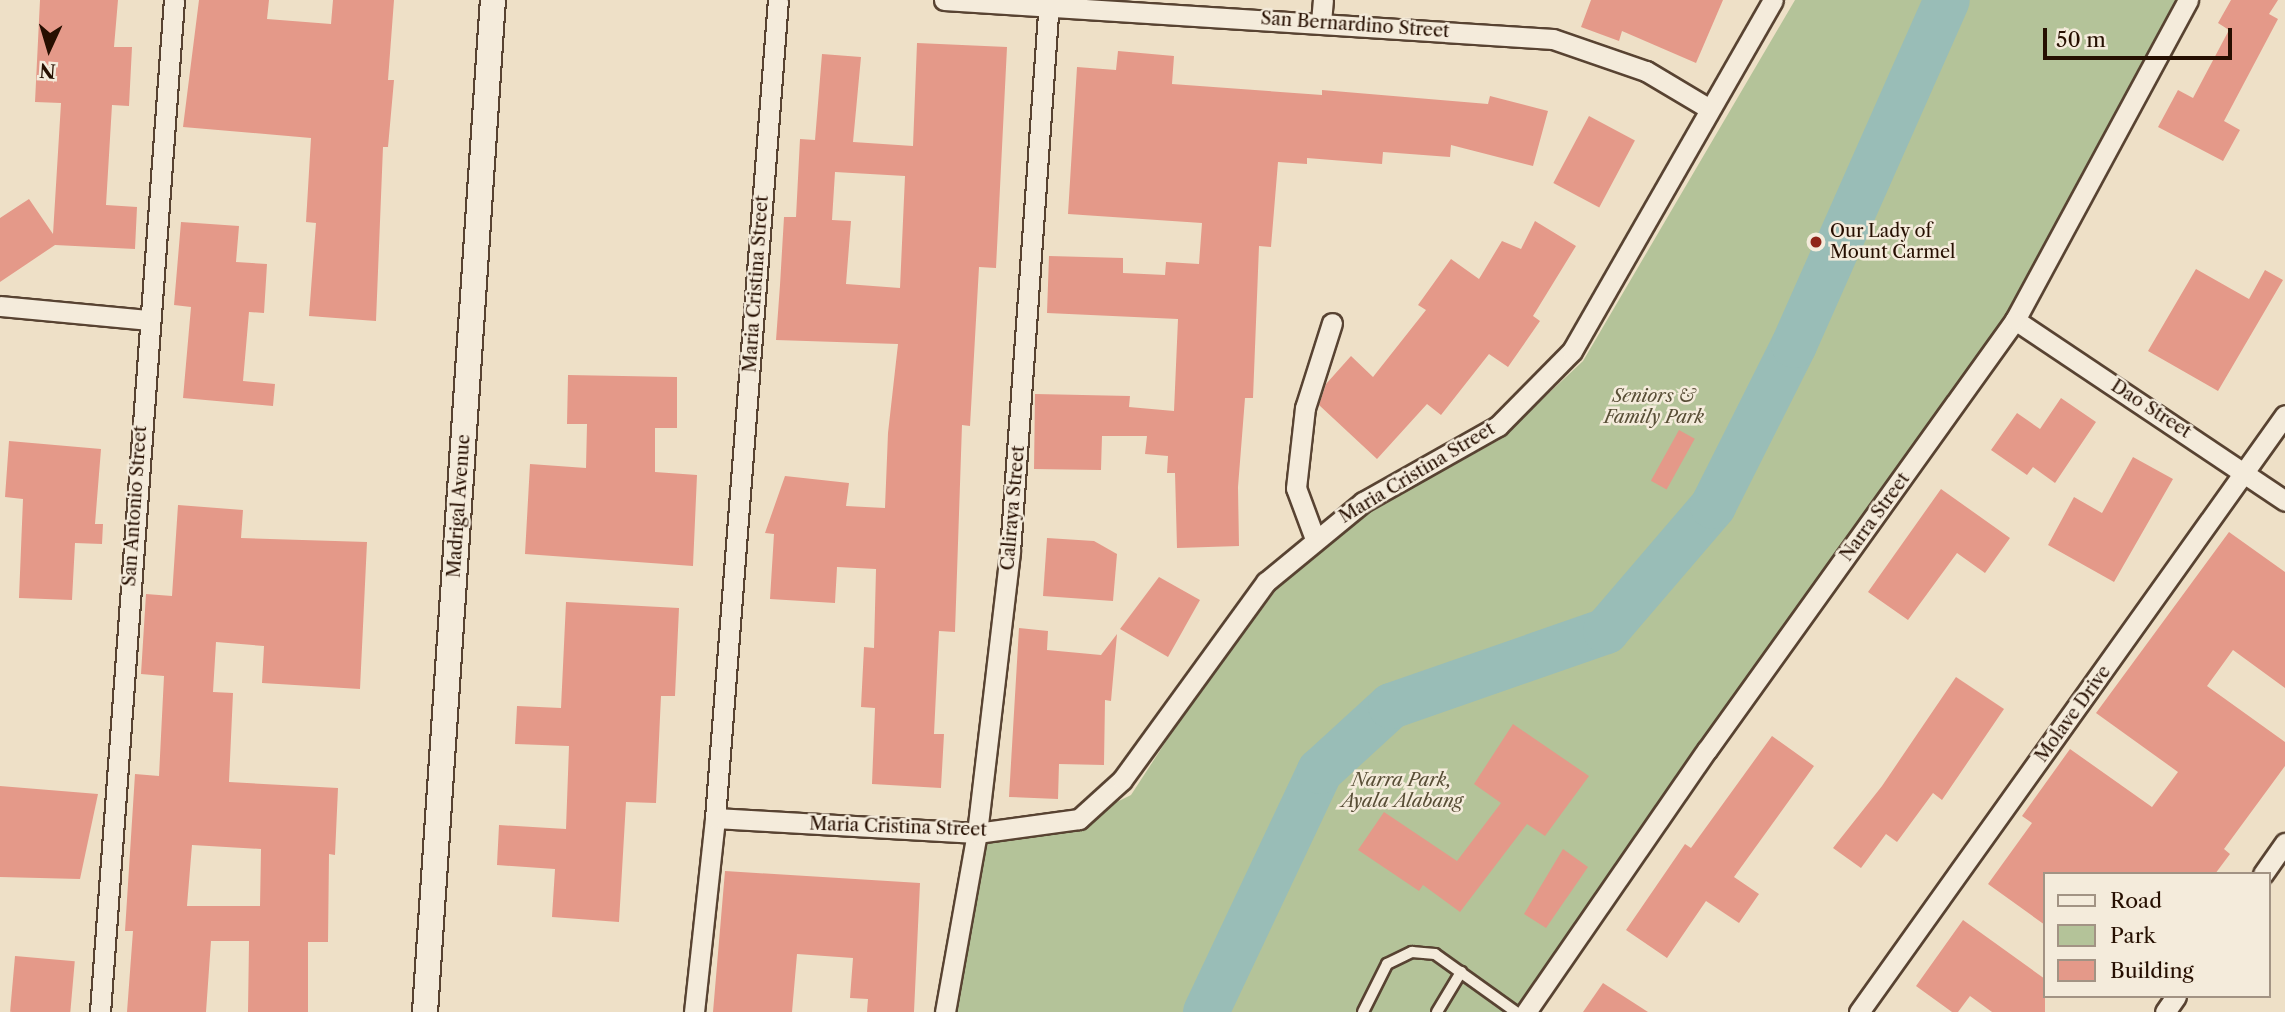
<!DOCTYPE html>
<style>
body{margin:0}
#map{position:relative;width:2285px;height:1012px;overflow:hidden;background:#eee0c7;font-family:"Libre Caslon Text",serif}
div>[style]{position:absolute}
.green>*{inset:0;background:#b4c399}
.river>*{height:46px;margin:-23px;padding:0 23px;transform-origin:23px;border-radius:23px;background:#99bdb7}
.building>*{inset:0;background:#e49989;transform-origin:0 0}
.roads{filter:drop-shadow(2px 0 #584332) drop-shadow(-2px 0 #584332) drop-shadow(0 2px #584332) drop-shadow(0 -2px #584332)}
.service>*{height:10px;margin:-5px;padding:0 5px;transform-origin:5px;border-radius:5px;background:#f4ebdb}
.minor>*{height:19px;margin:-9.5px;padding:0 9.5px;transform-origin:9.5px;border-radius:9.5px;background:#f4ebdb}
.tertiary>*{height:24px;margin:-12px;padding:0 12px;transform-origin:12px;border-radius:12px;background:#f4ebdb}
.dots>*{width:19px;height:19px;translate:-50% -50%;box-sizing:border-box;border:4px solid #f4ebdb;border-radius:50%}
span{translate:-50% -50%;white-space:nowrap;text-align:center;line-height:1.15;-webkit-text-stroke:5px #f4ebdb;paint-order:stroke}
.street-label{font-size:18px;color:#260f01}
.poi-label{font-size:18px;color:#260f01}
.left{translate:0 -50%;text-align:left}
.park-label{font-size:18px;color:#584e36;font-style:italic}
.legend{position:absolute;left:2043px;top:872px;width:228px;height:126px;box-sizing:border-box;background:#f4ebdb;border:2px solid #a29384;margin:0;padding:9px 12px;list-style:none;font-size:21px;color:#260f01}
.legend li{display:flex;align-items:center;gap:14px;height:35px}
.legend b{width:35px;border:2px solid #a29384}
.north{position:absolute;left:14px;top:14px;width:70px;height:70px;-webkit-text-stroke:5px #f4ebdb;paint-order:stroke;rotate:184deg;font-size:19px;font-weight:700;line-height:28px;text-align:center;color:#260f01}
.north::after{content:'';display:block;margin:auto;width:24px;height:32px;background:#260f01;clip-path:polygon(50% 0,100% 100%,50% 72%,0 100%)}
.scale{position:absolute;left:2043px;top:28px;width:189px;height:32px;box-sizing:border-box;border:4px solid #260f01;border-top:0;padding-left:9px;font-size:21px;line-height:24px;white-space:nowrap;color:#260f01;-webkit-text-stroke:5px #f4ebdb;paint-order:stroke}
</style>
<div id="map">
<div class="green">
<i style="clip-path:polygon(1795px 0,2177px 0,2012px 310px,1514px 1012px,946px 1012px,980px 834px,1080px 820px,1131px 795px,1191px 703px,1277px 589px,1363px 515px,1499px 440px,1583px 361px)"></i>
</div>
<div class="river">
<i style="left:1206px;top:1012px;width:267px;rotate:-64.7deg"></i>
<i style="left:1320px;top:771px;width:96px;rotate:-42.5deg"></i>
<i style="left:1391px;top:706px;width:228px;rotate:-19.2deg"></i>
<i style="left:1606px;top:631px;width:165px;rotate:-49.4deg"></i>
<i style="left:1713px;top:506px;width:180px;rotate:-63.3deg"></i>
<i style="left:1794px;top:345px;width:377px;rotate:-66.1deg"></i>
</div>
<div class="building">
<i style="clip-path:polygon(40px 0,118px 0,114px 47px,132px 47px,129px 106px,112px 105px,106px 205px,137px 207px,135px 249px,55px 245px,0 282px,0 218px,29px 199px,53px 234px,61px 103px,35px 102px)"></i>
<i style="clip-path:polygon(199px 0,269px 0,267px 19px,331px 24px,333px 0,394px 0,388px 80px,394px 80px,388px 147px,383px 147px,376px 321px,309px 316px,316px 223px,306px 222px,311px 138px,183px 127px)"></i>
<i style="clip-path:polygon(1591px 0,1723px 0,1696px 63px,1622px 31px,1619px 41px,1581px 27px)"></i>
<i style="clip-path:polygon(2231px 0,2278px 0,2269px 14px,2278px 19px,2224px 121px,2240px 130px,2223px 161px,2158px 127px,2178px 90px,2193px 98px,2229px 30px,2218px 23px)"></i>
<i style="clip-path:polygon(evenodd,917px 43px,1007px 47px,996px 268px,979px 267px,970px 426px,962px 425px,955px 632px,939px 631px,934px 734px,944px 734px,941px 788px,872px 784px,875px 708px,861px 707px,864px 647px,874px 648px,876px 569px,837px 567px,835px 603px,770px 599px,774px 534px,765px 533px,785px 476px,849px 483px,846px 506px,885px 508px,888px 433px,898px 344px,776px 340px,780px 285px,784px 217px,796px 217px,800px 139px,815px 140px,822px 54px,861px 57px,853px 142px,913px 146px,917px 43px,835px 172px,905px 176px,900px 288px,846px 284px,851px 221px,832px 220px,835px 172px)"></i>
<i style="clip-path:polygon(1118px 51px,1174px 56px,1172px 84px,1322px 95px,1322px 90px,1488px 104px,1490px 96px,1548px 111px,1533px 166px,1451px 145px,1450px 157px,1383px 152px,1382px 164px,1307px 158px,1307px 164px,1278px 162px,1271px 247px,1259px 246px,1253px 398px,1245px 398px,1238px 487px,1239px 546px,1177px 548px,1175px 473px,1167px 473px,1168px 456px,1145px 454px,1147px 436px,1102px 436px,1101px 470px,1034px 469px,1035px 394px,1130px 396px,1129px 407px,1174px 411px,1178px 319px,1047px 313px,1049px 256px,1123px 258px,1123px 273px,1165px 275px,1166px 262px,1199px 264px,1202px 223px,1068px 214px,1077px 67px,1116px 70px)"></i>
<i style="left:1589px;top:116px;width:52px;height:76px;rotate:28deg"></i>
<i style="clip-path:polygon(1535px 221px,1576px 246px,1533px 316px,1540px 321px,1508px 367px,1489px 354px,1441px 415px,1427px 404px,1377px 459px,1319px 405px,1326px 384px,1351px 356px,1373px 377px,1426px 310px,1418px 305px,1451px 259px,1479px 279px,1502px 241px,1521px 249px)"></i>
<i style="clip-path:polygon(181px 222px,239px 226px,236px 262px,267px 264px,264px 313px,249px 312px,243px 381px,275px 384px,273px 406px,183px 398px,191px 307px,174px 305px)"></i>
<i style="clip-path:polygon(2196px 269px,2249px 299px,2265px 270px,2283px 280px,2218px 391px,2148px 351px)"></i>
<i style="clip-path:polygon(568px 375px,677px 377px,677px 428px,655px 428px,655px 472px,697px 475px,693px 566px,525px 554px,530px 464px,586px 468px,587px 424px,567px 424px)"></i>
<i style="clip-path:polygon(2061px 398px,2096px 422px,2055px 483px,2033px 467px,2027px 475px,1991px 450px,2017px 413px,2040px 429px)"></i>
<i style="left:1679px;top:430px;width:18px;height:58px;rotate:29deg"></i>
<i style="clip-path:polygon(9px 441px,101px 449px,95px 524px,103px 524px,102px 544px,75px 543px,72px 600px,19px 598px,23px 499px,5px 497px)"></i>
<i style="clip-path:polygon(2133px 457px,2173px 479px,2114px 582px,2048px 545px,2074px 497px,2102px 513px)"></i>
<i style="clip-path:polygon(1941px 489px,2010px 538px,1985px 573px,1957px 553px,1908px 620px,1868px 592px)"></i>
<i style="clip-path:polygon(evenodd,178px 505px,243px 510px,241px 538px,367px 542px,360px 689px,262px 683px,264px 646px,216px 642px,213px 692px,233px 693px,229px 782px,338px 788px,335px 855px,329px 854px,328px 942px,308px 942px,308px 1012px,248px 1012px,249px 941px,211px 941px,206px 1012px,127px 1012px,133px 931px,125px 931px,135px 774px,159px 776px,164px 676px,141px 674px,146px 594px,172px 596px,178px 505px,192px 845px,261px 849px,260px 906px,187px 906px,192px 845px)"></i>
<i style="clip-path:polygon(2229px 532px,2285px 572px,2285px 688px,2233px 650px,2207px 686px,2285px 742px,2285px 766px,2224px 849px,2230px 854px,2215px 874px,2045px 874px,2045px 925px,1988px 884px,2032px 823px,2022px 816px,2070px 749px,2152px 807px,2178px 772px,2096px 713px)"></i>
<i style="clip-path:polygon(1047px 538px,1094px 541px,1117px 554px,1113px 601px,1043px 596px)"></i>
<i style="clip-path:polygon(1159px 577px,1200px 600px,1168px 657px,1120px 629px)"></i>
<i style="clip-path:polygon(566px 602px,679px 608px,675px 696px,661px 696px,656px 803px,626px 802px,619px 922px,552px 917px,555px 869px,497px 865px,499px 825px,566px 829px,569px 746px,515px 744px,517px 706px,561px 708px)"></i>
<i style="clip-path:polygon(1019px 628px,1048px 631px,1047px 650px,1101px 655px,1117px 634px,1111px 701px,1105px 700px,1104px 765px,1059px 764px,1058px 799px,1009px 797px)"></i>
<i style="clip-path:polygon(1956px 677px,2004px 709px,1942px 800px,1933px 793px,1897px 842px,1886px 834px,1861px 868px,1833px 848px,1882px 786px)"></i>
<i style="clip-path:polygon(1513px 724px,1589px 776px,1545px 836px,1527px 824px,1460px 912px,1423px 885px,1419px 891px,1358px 850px,1384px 812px,1457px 861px,1501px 803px,1474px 784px)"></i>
<i style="clip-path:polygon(1772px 736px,1814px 766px,1734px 877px,1759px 894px,1739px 923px,1706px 901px,1667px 958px,1626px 930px,1685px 844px,1691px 848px)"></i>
<i style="clip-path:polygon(0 786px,98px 794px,80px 879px,0 877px)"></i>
<i style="clip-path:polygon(1563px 849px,1588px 867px,1546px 928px,1524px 914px)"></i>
<i style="clip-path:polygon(725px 871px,920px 883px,914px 1012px,867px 1012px,868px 999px,850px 998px,853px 958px,797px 954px,792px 1012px,713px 1012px)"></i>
<i style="clip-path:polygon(1963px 920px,2045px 979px,2045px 1012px,1992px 1012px,1970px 996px,1958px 1012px,1952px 1012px,1916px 986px)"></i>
<i style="left:15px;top:956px;width:60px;height:56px;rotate:5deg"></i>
<i style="clip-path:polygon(1603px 983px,1648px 1012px,1583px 1012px)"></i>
</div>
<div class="roads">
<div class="service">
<i style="left:1363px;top:1012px;width:54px;rotate:-63.4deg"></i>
<i style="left:1387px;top:964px;width:28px;rotate:-26deg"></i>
<i style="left:1412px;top:952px;width:23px;rotate:5deg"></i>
<i style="left:1435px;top:954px;width:100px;rotate:35.6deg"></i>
<i style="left:1437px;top:1012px;width:47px;rotate:-59deg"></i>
</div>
<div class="minor">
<i style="left:944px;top:0;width:610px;rotate:3.66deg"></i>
<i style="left:1553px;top:39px;width:98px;rotate:19deg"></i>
<i style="left:1646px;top:71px;width:72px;rotate:30.8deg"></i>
<i style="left:1321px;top:22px;width:22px;rotate:-85deg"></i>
<i style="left:0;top:306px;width:149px;rotate:5.4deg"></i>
<i style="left:2015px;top:320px;width:325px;rotate:33.8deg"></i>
<i style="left:1315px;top:539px;width:54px;rotate:-110.4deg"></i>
<i style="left:1296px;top:488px;width:81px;rotate:-83.6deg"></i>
<i style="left:1305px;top:408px;width:89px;rotate:-72.4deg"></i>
<i style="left:715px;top:818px;width:262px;rotate:3.3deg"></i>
<i style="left:977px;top:833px;width:103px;rotate:-7.8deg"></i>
<i style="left:1079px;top:819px;width:58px;rotate:-42.2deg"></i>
<i style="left:1122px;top:780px;width:245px;rotate:-54deg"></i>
<i style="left:1266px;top:582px;width:126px;rotate:-39.5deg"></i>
<i style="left:1363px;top:502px;width:155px;rotate:-29.4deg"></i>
<i style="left:1498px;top:426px;width:105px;rotate:-45.4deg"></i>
<i style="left:1572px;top:351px;width:404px;rotate:-60.2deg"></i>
<i style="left:2263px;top:874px;width:38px;rotate:-55deg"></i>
<i style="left:100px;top:1012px;width:1015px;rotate:-85.82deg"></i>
<i style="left:694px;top:1012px;width:195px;rotate:-83.8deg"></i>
<i style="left:715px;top:818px;width:820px;rotate:-85.6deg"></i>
<i style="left:945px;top:1012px;width:182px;rotate:-79.9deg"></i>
<i style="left:977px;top:833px;width:284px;rotate:-83.3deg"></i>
<i style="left:1010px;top:551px;width:552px;rotate:-85.95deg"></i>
<i style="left:1526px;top:1012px;width:318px;rotate:-55.4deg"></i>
<i style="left:1707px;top:750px;width:529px;rotate:-54.39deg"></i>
<i style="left:2015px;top:320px;width:364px;rotate:-61.6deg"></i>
<i style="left:1859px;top:1012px;width:733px;rotate:-54.49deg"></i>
<i style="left:2165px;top:1012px;width:19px;rotate:-55deg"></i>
</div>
<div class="tertiary">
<i style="left:425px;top:1012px;width:1014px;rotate:-86.16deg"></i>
</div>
</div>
<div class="dots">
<i style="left:1816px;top:242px;background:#8f2418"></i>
</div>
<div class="street-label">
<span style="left:1355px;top:25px;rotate:4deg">San Bernardino Street</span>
<span style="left:756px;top:284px;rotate:-86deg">Maria Cristina Street</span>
<span style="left:2151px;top:409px;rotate:33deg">Dao Street</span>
<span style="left:1417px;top:473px;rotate:-31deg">Maria Cristina Street</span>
<span style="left:135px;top:506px;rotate:-86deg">San Antonio Street</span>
<span style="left:459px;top:506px;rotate:-86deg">Madrigal Avenue</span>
<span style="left:1013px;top:508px;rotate:-85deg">Caliraya Street</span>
<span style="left:1875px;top:517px;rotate:-54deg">Narra Street</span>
<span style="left:2073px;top:714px;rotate:-54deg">Molave Drive</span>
<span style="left:898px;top:827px;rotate:2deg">Maria Cristina Street</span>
</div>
<div class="poi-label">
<span class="left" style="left:1830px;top:242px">Our Lady of<br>Mount Carmel</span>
</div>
<div class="park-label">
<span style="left:1654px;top:407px">Seniors &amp;<br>Family Park</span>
<span style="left:1402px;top:791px">Narra Park,<br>Ayala Alabang</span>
</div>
<ul class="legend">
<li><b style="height:9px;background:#f4ebdb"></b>Road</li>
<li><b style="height:19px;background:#b4c399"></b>Park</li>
<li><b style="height:19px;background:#e49989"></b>Building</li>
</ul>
<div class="north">N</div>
<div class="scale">50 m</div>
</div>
